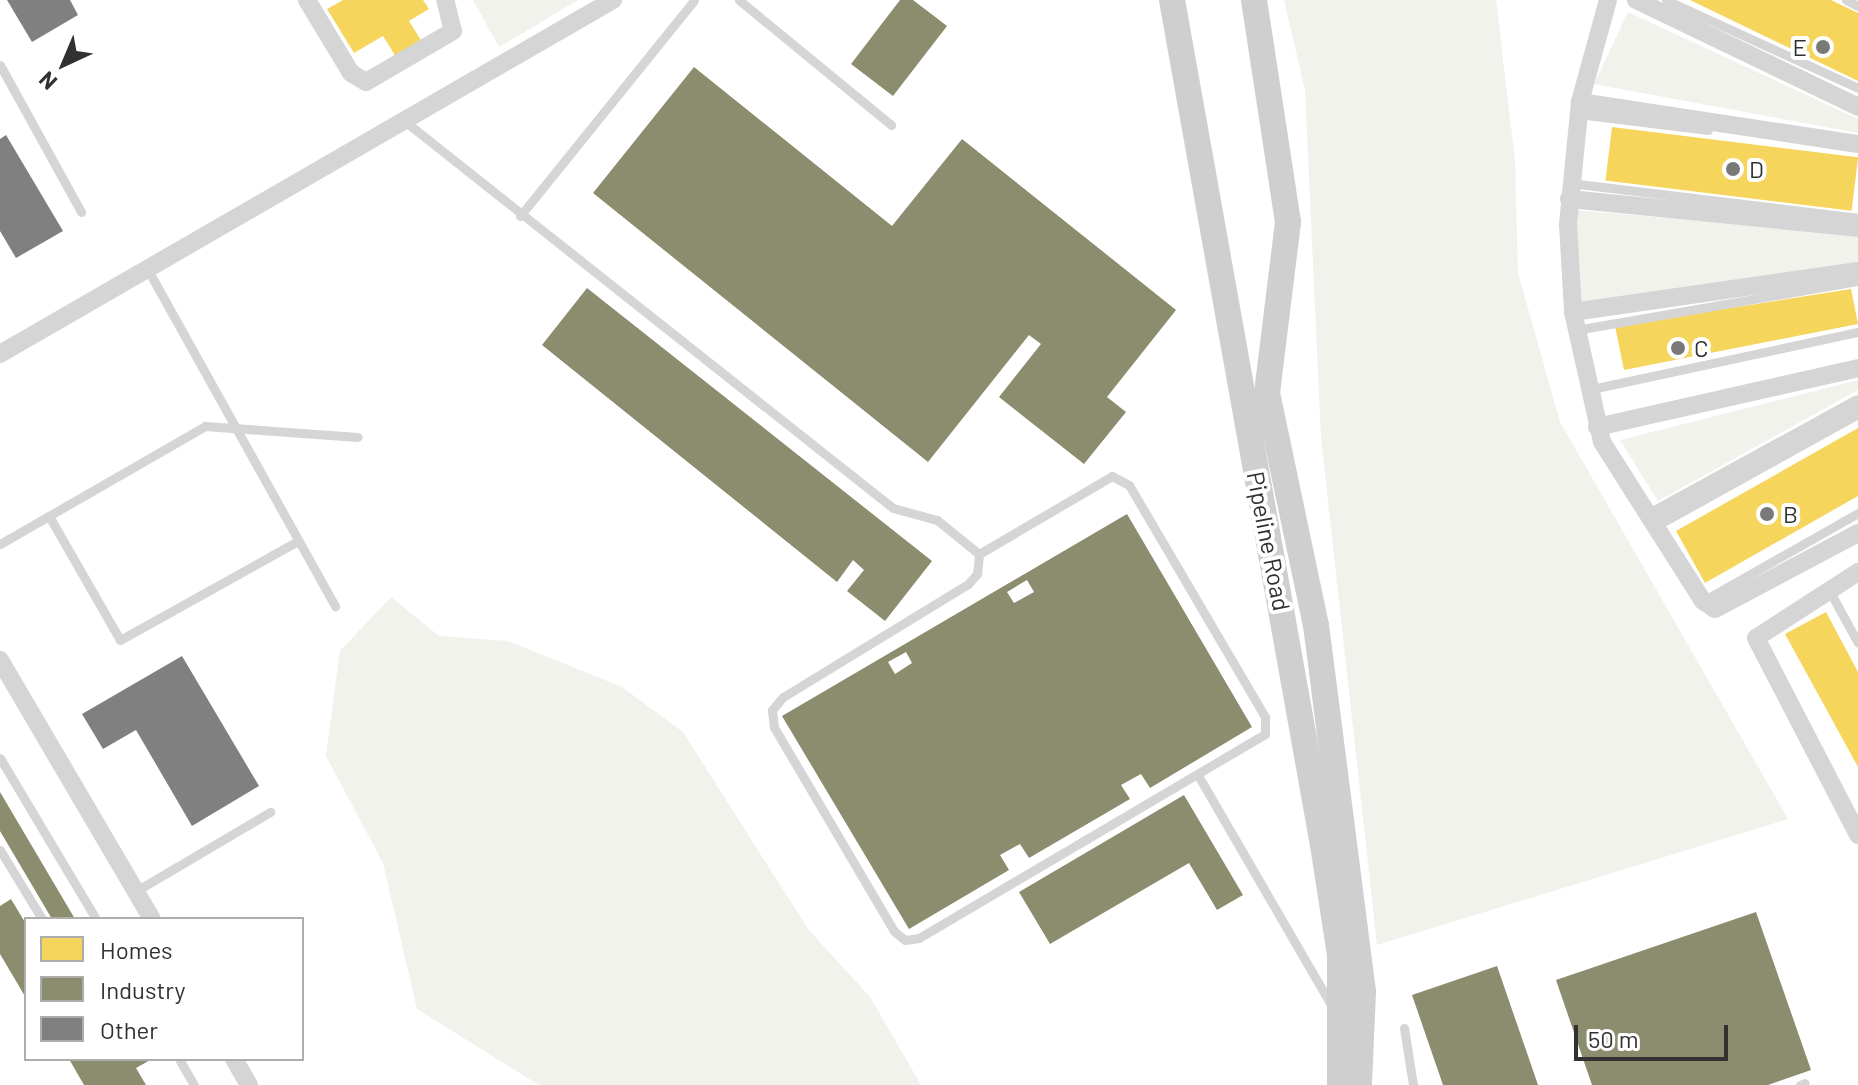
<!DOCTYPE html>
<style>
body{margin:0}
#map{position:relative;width:1858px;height:1085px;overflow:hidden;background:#fff;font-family:Barlow,sans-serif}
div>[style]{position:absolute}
.green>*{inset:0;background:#f0f2eb}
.homes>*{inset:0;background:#f6d55c;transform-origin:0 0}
.industry>*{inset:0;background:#8c8c6e}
.building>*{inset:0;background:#808080}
.service>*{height:9px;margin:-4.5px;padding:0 4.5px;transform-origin:4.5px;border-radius:4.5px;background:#d5d5d5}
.minor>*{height:18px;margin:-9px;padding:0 9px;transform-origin:9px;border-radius:9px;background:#d5d5d5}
.secondary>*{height:26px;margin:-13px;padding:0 13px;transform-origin:13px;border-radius:13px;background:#cfcfcf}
.dots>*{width:22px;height:22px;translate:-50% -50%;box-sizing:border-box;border:4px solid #fff;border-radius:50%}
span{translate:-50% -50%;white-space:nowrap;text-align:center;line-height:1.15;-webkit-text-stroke:8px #fff;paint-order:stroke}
.poi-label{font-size:24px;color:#313131}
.right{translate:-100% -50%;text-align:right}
.left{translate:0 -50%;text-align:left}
.street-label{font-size:24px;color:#313131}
.legend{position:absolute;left:24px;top:917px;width:280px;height:144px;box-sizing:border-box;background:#fff;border:2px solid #adadad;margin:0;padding:10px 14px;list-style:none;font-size:24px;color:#313131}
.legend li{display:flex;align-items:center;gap:16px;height:40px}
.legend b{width:40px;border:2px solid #adadad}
.north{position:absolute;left:24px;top:24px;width:80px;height:80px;-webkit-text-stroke:6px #fff;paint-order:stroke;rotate:224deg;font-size:22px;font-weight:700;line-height:32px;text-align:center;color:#313131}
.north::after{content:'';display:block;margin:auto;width:28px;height:36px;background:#313131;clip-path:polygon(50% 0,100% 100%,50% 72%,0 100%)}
.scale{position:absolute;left:1574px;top:1025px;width:154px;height:36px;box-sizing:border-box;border:4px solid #313131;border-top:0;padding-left:10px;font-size:24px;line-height:28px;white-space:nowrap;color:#313131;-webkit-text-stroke:6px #fff;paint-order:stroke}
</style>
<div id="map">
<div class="green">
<i style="clip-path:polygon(473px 0,578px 0,499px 47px)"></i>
<i style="clip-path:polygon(1284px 0,1496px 0,1515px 161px,1518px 273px,1560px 422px,1788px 819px,1377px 945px,1321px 438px,1305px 90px)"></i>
<i style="clip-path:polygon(1628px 12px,1858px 119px,1858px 133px,1594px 84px)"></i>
<i style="clip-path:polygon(1573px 210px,1858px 234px,1858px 264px,1578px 305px)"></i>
<i style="clip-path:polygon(1858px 380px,1858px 390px,1658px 501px,1620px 440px)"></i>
<i style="clip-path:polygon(391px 597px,439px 636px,508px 641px,622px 687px,683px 732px,808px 929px,870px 997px,921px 1085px,539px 1085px,417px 1009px,383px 863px,326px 756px,340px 651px)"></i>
</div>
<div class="homes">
<i style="clip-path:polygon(343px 0,423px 0,429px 9px,409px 21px,424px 45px,398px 60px,383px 36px,354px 53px,327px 9px)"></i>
<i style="clip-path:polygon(1690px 0,1831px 0,1858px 13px,1858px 81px)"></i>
<i style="left:1612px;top:127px;width:248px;height:54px;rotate:7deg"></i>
<i style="clip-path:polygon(1851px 289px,1858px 324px,1624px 370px,1615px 326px)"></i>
<i style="clip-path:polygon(1858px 428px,1858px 496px,1705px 583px,1676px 531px)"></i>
<i style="clip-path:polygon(1826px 612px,1858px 672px,1858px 767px,1785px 634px)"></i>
</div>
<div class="industry">
<i style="clip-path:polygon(900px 0,913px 0,947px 26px,893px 96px,851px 64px)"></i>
<i style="clip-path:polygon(694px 67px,892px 226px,962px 139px,1176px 310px,1107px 397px,1126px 412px,1084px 464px,999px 397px,1041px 344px,1029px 335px,928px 462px,593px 193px)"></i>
<i style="clip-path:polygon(587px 288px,932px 561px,885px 621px,847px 591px,864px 570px,853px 560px,837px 582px,542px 345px)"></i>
<i style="clip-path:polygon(evenodd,1127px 514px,1252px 727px,1150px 788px,1141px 774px,1121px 785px,1130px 799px,1029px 858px,1020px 844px,1000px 855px,1009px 870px,909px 929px,782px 716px,1127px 514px,1027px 580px,1034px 592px,1014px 603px,1007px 592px,1027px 580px,1127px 514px,906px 652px,912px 663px,895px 674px,888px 662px,906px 652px)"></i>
<i style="clip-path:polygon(0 792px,75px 919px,52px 919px,0 831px)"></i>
<i style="clip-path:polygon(1184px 795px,1243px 895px,1217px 910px,1189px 863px,1050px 944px,1019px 892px)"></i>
<i style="clip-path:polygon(11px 899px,26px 924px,26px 998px,0 954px,0 906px)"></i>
<i style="clip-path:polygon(1756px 912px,1811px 1070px,1768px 1085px,1592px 1085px,1556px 980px)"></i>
<i style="clip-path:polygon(1497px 966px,1538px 1085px,1443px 1085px,1412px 995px)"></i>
<i style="clip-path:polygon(69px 1059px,152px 1059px,136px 1068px,146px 1085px,84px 1085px)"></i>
</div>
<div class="building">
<i style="clip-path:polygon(7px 0,70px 0,78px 15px,32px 42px)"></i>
<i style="clip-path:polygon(6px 135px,63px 231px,16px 258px,0 231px,0 139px)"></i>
<i style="clip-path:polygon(182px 656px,259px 786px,192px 826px,136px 730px,103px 749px,82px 714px)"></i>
</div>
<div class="service">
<i style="left:739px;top:0;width:197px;rotate:39.4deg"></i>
<i style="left:1666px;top:0;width:211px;rotate:24.6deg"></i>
<i style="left:1846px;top:0;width:13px;rotate:27deg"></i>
<i style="left:0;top:65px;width:168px;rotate:61.1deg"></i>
<i style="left:1578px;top:114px;width:131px;rotate:7deg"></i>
<i style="left:407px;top:123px;width:620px;rotate:38.39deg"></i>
<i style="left:893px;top:508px;width:46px;rotate:15.3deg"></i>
<i style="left:937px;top:520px;width:54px;rotate:39deg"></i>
<i style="left:1570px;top:183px;width:290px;rotate:6.9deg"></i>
<i style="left:520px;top:216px;width:277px;rotate:-51.1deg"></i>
<i style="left:148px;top:270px;width:385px;rotate:60.9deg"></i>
<i style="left:1576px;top:330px;width:286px;rotate:-9.9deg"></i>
<i style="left:1587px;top:390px;width:277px;rotate:-12.1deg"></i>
<i style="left:1112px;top:476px;width:19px;rotate:28deg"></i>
<i style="left:1129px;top:485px;width:269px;rotate:59.6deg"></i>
<i style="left:1265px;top:717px;width:17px;rotate:90deg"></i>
<i style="left:1265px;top:734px;width:402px;rotate:149.5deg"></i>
<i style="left:919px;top:938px;width:14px;rotate:172deg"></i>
<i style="left:905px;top:940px;width:14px;rotate:-141deg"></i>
<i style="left:894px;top:931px;width:237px;rotate:-120.5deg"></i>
<i style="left:774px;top:727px;width:17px;rotate:-97deg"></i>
<i style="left:772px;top:710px;width:17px;rotate:-50deg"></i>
<i style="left:783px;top:697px;width:217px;rotate:-31.4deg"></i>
<i style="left:968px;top:584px;width:13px;rotate:-48deg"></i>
<i style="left:977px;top:574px;width:20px;rotate:-84deg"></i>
<i style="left:979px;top:554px;width:154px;rotate:-30.4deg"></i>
<i style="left:49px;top:516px;width:143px;rotate:60.2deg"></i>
<i style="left:120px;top:640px;width:204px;rotate:-29.1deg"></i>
<i style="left:1656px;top:526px;width:231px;rotate:-29deg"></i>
<i style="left:0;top:544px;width:237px;rotate:-29.9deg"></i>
<i style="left:205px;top:426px;width:153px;rotate:4.1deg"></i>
<i style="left:1829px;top:590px;width:60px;rotate:61.3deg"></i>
<i style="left:1703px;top:601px;width:178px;rotate:-29.6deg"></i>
<i style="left:0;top:758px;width:187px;rotate:59.2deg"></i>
<i style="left:1199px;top:777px;width:267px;rotate:59.9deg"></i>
<i style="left:0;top:850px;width:81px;rotate:58.7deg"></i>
<i style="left:136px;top:891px;width:156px;rotate:-30.5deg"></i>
<i style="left:1404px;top:1028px;width:58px;rotate:81deg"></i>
<i style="left:179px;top:1059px;width:30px;rotate:60deg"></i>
<i style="left:1800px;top:1085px;width:5px;rotate:-22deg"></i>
</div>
<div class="minor">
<i style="left:307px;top:0;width:85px;rotate:58.9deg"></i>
<i style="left:351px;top:73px;width:17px;rotate:31deg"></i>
<i style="left:366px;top:82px;width:101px;rotate:-30.4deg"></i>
<i style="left:453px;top:31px;width:32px;rotate:-104deg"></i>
<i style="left:1608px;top:0;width:106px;rotate:105.4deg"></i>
<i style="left:1580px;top:102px;width:123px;rotate:95.6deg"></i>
<i style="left:1568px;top:224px;width:88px;rotate:86.7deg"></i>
<i style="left:1573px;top:312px;width:133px;rotate:77.4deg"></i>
<i style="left:1602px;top:442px;width:188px;rotate:57.6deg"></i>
<i style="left:1703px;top:601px;width:14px;rotate:34deg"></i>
<i style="left:1715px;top:609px;width:162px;rotate:-28deg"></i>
<i style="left:1636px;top:0;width:246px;rotate:25.7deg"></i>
<i style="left:1580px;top:102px;width:281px;rotate:8.6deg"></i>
<i style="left:1569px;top:199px;width:290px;rotate:5.7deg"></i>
<i style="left:1573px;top:312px;width:288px;rotate:-8.2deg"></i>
<i style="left:0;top:354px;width:708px;rotate:-30.01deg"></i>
<i style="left:1597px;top:427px;width:268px;rotate:-12.7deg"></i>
<i style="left:1650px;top:518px;width:237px;rotate:-28.7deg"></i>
<i style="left:1858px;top:572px;width:121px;rotate:147.1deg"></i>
<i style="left:1756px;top:638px;width:222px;rotate:62.6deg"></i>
<i style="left:0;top:660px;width:300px;rotate:59.6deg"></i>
<i style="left:234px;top:1059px;width:30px;rotate:60deg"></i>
</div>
<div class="secondary">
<i style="left:1172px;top:0;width:858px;rotate:79.87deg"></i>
<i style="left:1323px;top:845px;width:111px;rotate:81.2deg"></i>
<i style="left:1340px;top:955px;width:130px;rotate:90deg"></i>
<i style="left:1254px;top:0;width:225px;rotate:81.3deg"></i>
<i style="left:1288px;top:222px;width:172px;rotate:97deg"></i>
<i style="left:1267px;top:393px;width:237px;rotate:78.1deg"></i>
<i style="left:1316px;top:625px;width:370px;rotate:82.7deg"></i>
<i style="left:1363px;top:992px;width:93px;rotate:92.5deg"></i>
</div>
<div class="dots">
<i style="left:1823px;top:47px;background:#797979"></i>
<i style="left:1733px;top:169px;background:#797979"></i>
<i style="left:1678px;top:348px;background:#797979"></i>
<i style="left:1767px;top:514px;background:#797979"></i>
</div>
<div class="poi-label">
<span class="right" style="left:1807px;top:47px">E</span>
<span class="left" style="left:1749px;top:169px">D</span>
<span class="left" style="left:1694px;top:348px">C</span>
<span class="left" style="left:1783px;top:514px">B</span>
</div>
<div class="street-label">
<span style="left:1269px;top:541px;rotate:79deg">Pipeline Road</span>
</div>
<ul class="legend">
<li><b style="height:22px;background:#f6d55c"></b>Homes</li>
<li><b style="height:22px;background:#8c8c6e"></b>Industry</li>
<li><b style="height:22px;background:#808080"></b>Other</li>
</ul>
<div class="north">N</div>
<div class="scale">50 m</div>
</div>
